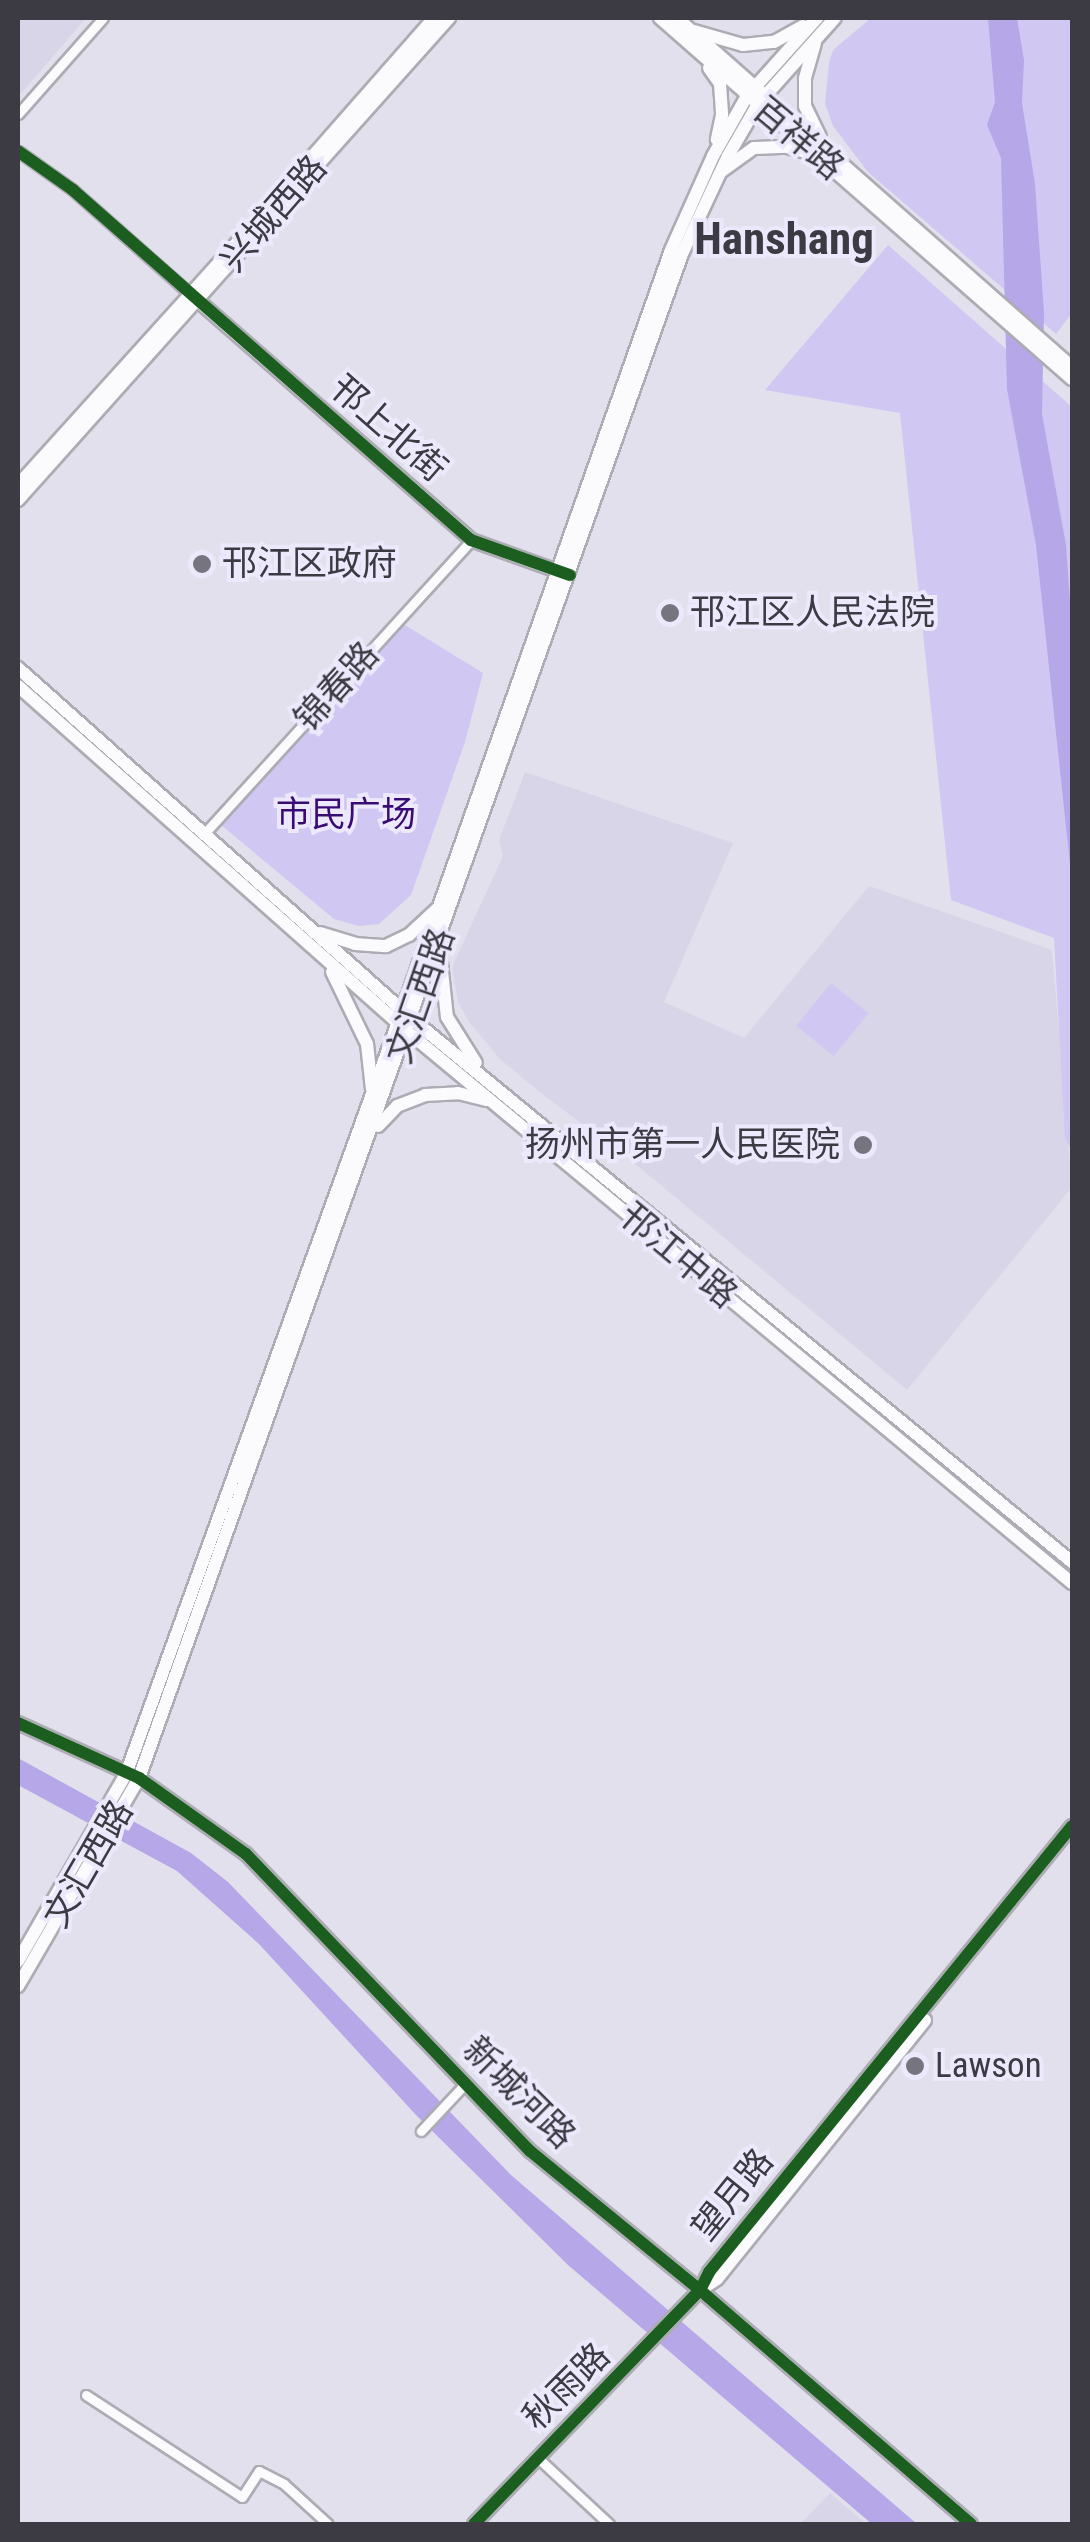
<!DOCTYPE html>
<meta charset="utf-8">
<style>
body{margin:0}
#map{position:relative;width:1090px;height:2542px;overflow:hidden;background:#e2e0ec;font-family:"Roboto Condensed","Noto Sans SC",sans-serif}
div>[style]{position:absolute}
.built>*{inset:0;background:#d8d5e8}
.green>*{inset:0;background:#d0c7f3;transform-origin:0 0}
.water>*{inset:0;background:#b6a7e8}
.roads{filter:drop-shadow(2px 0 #adacb4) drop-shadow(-2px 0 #adacb4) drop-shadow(0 2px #adacb4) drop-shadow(0 -2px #adacb4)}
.street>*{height:9px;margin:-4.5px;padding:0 4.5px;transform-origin:4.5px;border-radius:4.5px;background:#fbfafc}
.secondary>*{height:12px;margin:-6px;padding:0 6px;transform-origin:6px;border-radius:6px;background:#fbfafc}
.cycleway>*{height:12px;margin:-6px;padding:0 6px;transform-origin:6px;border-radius:6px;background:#1b5e20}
.dots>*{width:28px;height:28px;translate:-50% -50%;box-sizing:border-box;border:5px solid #ede9fd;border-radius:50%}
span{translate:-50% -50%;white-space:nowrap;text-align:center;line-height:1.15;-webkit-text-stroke:8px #ede9fd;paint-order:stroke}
.street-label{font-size:35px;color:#3c3a42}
.poi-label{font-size:35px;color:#3c3a42}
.left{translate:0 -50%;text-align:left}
.right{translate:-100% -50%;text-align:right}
.park-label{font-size:35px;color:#390c75}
.district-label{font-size:45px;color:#3c3a42;font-weight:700}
.frame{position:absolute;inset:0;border:20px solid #3c3a42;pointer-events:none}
</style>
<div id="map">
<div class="built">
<i style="clip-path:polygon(18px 18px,86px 18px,18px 97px)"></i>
<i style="clip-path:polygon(525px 772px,733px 843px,664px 1002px,744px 1038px,869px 886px,1052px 950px,1072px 1187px,907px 1390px,639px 1167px,537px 1090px,500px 1059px,469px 1022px,458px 1002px,452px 967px,503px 856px,499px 840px)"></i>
<i style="clip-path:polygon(830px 2493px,866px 2524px,800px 2524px)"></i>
</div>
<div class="green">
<i style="clip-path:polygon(871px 18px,1072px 18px,1072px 313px,1056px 334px,868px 172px,833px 126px,825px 103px,829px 63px,833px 50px)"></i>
<i style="clip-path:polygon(888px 245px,1072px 407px,1072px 1152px,1065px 1137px,1054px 938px,951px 900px,900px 413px,765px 390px)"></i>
<i style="clip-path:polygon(400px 622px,483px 673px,465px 742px,411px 895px,379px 924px,359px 926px,334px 919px,221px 825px)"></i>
<i style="left:831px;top:983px;width:48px;height:55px;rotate:39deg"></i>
</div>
<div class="water">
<i style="clip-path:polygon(988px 18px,1017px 18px,1024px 60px,1022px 103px,1035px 184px,1044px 313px,1042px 414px,1066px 545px,1072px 630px,1072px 883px,1036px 545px,1007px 389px,1001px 158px,987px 125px,995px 102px)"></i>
<i style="clip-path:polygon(18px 1758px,191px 1853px,228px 1882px,511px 2175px,917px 2524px,872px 2524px,739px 2411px,568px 2265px,416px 2115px,259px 1944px,177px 1871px,18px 1785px)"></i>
</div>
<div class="roads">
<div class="street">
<i style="left:18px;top:114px;width:128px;rotate:-48.5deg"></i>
<i style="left:18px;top:151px;width:67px;rotate:35.3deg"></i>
<i style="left:73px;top:190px;width:154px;rotate:41.6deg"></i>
<i style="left:203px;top:835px;width:399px;rotate:-47.7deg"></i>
<i style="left:421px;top:2131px;width:64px;rotate:-46.9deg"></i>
<i style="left:86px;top:2395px;width:186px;rotate:33.2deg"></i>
<i style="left:242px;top:2497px;width:31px;rotate:-57deg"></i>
<i style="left:259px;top:2471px;width:28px;rotate:27deg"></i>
<i style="left:284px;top:2484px;width:59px;rotate:42.3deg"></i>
<i style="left:538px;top:2458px;width:97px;rotate:42.9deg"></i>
</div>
<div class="secondary">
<i style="left:660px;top:18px;width:548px;rotate:41.23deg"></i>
<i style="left:677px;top:18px;width:527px;rotate:41.46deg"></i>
<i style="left:694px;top:31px;width:51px;rotate:15.9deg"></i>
<i style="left:743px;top:45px;width:31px;rotate:-6deg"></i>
<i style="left:774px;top:42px;width:33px;rotate:-29deg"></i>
<i style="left:815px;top:43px;width:37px;rotate:106deg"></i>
<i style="left:805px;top:79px;width:27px;rotate:90deg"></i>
<i style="left:805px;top:106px;width:34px;rotate:64deg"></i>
<i style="left:709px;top:68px;width:19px;rotate:55deg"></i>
<i style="left:720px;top:84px;width:31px;rotate:86deg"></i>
<i style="left:722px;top:115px;width:25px;rotate:102deg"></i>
<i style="left:304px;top:166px;width:197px;rotate:-48.7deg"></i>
<i style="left:722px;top:171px;width:39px;rotate:-36deg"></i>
<i style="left:754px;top:148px;width:33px;rotate:-2deg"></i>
<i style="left:787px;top:147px;width:28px;rotate:15deg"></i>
<i style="left:195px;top:298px;width:367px;rotate:41.2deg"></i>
<i style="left:471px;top:540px;width:98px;rotate:19.7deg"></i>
<i style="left:18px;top:485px;width:333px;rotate:-47.9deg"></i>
<i style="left:18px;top:500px;width:647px;rotate:-48.2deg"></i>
<i style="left:18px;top:668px;width:528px;rotate:41.7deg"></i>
<i style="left:412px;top:1019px;width:855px;rotate:39.45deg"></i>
<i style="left:18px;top:686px;width:521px;rotate:41.58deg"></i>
<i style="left:408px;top:1032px;width:863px;rotate:39.69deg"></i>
<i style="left:320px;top:933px;width:37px;rotate:17deg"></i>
<i style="left:355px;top:944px;width:31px;rotate:4deg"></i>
<i style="left:386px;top:946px;width:25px;rotate:-26deg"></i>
<i style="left:409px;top:935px;width:38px;rotate:-43deg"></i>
<i style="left:440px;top:953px;width:64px;rotate:83.8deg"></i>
<i style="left:447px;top:1017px;width:54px;rotate:57.8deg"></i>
<i style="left:332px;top:972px;width:80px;rotate:64.1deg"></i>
<i style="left:367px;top:1044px;width:45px;rotate:83.7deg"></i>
<i style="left:378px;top:1126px;width:28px;rotate:-46deg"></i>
<i style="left:397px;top:1106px;width:30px;rotate:-21deg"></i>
<i style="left:425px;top:1095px;width:33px;rotate:-3deg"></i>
<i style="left:458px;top:1093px;width:29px;rotate:14deg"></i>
<i style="left:18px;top:1723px;width:133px;rotate:24.4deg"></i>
<i style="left:139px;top:1778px;width:131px;rotate:35.4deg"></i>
<i style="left:246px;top:1854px;width:411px;rotate:46.3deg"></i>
<i style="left:530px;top:2151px;width:220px;rotate:39.3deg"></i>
<i style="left:700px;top:2290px;width:358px;rotate:40.8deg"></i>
<i style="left:18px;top:1961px;width:216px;rotate:-60deg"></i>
<i style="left:126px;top:1774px;width:811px;rotate:-70.11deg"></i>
<i style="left:402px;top:1011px;width:807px;rotate:-70.53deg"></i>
<i style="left:671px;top:250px;width:103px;rotate:-65.9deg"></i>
<i style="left:713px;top:156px;width:69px;rotate:-60.5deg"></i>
<i style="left:747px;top:96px;width:105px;rotate:-48.1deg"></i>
<i style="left:18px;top:1986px;width:241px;rotate:-59.8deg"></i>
<i style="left:139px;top:1778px;width:1618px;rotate:-70.39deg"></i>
<i style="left:682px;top:254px;width:108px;rotate:-64.9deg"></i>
<i style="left:728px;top:156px;width:60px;rotate:-60deg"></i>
<i style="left:758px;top:104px;width:115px;rotate:-48.2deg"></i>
<i style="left:702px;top:2289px;width:18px;rotate:-34deg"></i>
<i style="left:717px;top:2279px;width:332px;rotate:-51.2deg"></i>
<i style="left:474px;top:2524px;width:325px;rotate:-46deg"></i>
<i style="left:700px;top:2290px;width:20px;rotate:-63deg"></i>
<i style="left:709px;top:2272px;width:575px;rotate:-50.86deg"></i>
</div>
</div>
<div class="cycleway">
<i style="left:18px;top:151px;width:67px;rotate:35.3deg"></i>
<i style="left:73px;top:190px;width:530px;rotate:41.33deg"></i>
<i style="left:471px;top:540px;width:105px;rotate:19.5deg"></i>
<i style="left:18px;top:1723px;width:133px;rotate:24.4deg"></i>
<i style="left:139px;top:1778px;width:131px;rotate:35.4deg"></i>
<i style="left:246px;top:1854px;width:411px;rotate:46.3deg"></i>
<i style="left:530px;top:2151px;width:220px;rotate:39.3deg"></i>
<i style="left:700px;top:2290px;width:358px;rotate:40.8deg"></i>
<i style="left:474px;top:2524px;width:325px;rotate:-46deg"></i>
<i style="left:700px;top:2290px;width:20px;rotate:-63deg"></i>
<i style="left:709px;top:2272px;width:575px;rotate:-50.86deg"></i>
</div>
<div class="dots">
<i style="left:202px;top:564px;background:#76747e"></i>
<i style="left:670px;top:613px;background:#76747e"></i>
<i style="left:863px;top:1145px;background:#76747e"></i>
<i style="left:915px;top:2066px;background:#76747e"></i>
</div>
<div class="street-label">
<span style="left:798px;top:139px;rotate:40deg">百祥路</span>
<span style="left:274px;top:214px;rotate:-49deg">兴城西路</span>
<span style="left:388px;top:429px;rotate:41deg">邗上北街</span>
<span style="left:337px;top:687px;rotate:-48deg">锦春路</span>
<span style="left:421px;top:996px;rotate:-71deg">文汇西路</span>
<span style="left:678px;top:1256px;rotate:40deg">邗江中路</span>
<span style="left:89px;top:1864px;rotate:-60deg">文汇西路</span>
<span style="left:519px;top:2093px;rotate:45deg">新城河路</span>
<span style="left:733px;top:2195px;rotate:-51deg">望月路</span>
<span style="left:567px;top:2387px;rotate:-45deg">秋雨路</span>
</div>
<div class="poi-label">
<span class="left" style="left:222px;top:564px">邗江区政府</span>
<span class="left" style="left:690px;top:613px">邗江区人民法院</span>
<span class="right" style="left:840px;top:1145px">扬州市第一人民医院</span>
<span class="left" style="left:935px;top:2066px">Lawson</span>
</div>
<div class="park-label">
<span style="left:346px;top:815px">市民广场</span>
</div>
<div class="district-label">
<span style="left:784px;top:239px">Hanshang</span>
</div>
<div class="frame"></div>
</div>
